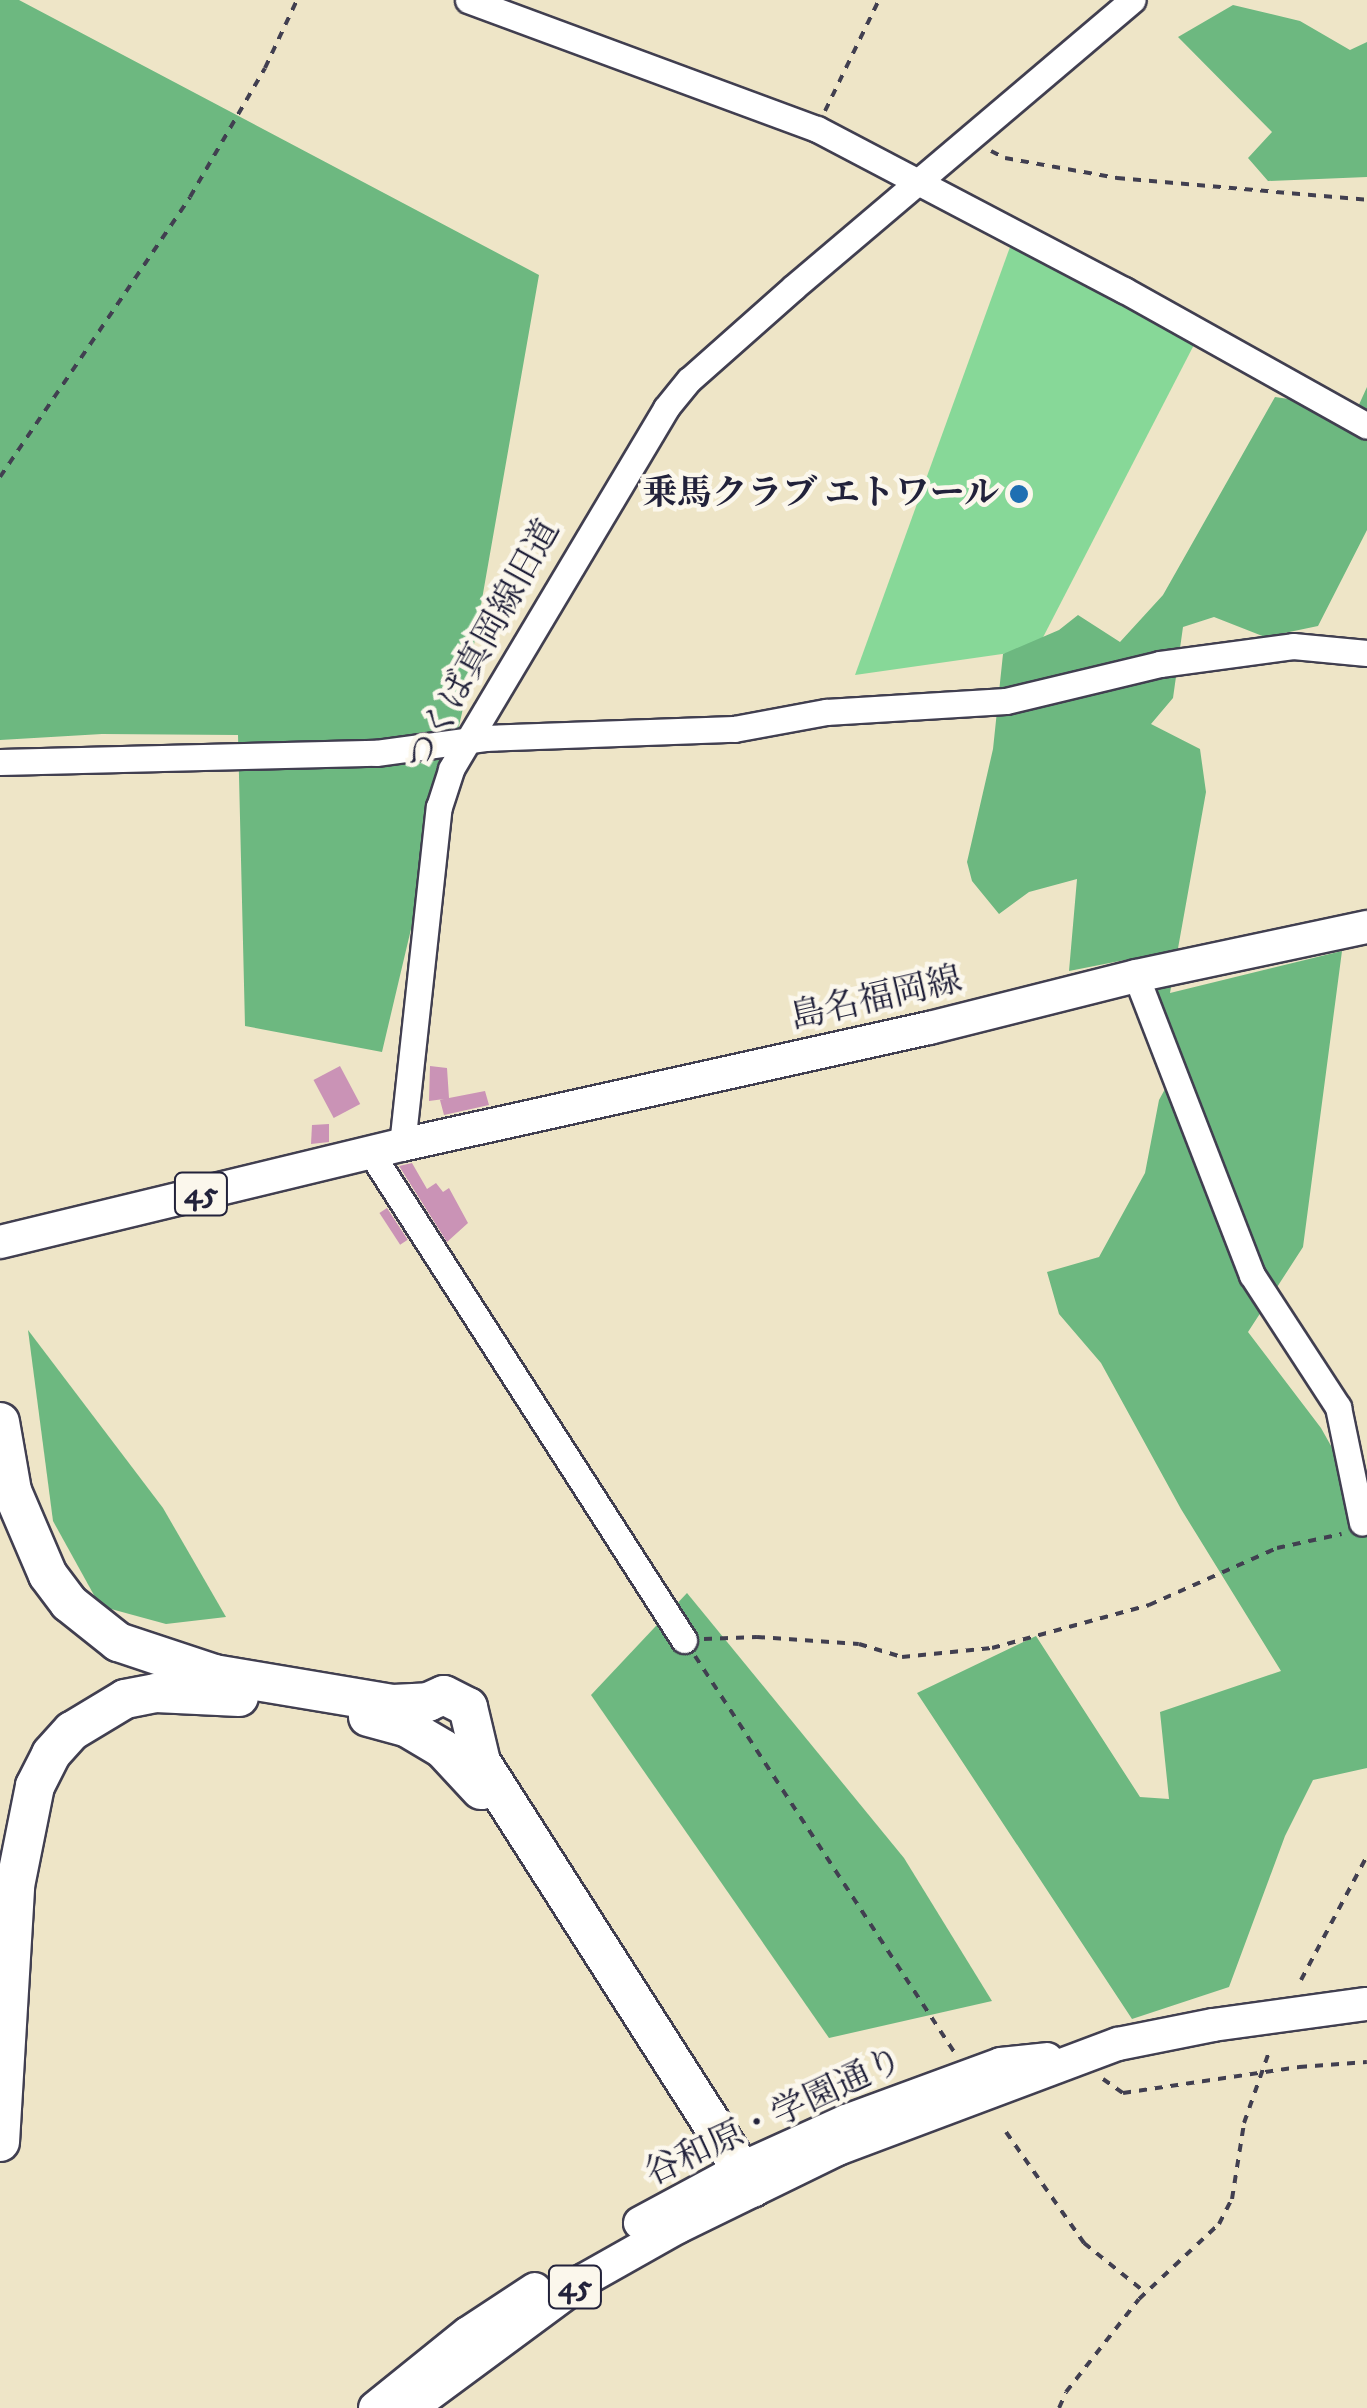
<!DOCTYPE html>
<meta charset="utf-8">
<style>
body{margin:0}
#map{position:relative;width:1367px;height:2408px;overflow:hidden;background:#eee5c7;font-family:"IM FELL DW Pica","Noto Serif JP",serif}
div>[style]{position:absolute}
.green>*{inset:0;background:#87d898}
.forest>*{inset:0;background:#6db880}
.building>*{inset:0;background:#ca93b6;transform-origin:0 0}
.path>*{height:4px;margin-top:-2px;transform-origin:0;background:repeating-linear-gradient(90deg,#413f50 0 8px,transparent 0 16px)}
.roads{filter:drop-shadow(2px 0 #413f50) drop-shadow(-2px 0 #413f50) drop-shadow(0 2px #413f50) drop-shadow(0 -2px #413f50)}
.minor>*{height:25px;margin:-12.5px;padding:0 12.5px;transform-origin:12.5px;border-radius:12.5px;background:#fff}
.major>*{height:32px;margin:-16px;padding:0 16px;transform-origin:16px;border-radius:16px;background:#fff}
.highway>*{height:38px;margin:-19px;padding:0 19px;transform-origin:19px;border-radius:19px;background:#fff}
.dots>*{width:28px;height:28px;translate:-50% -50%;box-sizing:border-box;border:5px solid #fbf7ec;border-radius:50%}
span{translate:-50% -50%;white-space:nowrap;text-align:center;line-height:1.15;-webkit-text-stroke:9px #fbf7ec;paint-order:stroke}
.shield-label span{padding:2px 8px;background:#fbf7ec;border:2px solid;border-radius:8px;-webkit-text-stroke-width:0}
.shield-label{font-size:32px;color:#22223b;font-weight:700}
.poi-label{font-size:35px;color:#22223b;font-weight:700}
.right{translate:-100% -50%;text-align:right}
.street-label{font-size:35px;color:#22223b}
</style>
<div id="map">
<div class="green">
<i style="clip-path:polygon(1010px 247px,1197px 339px,1037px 649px,855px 675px)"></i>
</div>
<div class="forest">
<i style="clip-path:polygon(0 0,19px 0,539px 275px,462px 713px,382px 1052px,245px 1026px,238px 735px,102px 734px,0 740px)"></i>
<i style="clip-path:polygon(1233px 5px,1300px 21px,1350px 50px,1367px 42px,1367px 177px,1268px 181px,1248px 158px,1272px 132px,1178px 37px)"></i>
<i style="clip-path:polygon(1367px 387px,1367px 530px,1318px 626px,1265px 637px,1214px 617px,1183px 627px,1173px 698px,1151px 724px,1200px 749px,1206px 792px,1170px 993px,1342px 951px,1303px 1247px,1248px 1332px,1321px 1428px,1367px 1510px,1367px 1768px,1313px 1780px,1285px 1836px,1229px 1987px,1132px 2019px,917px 1693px,1036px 1636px,1140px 1797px,1169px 1799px,1160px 1712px,1281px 1671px,1181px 1509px,1101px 1363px,1059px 1314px,1047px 1272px,1099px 1257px,1145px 1173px,1159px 1100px,1183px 1056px,1135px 958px,1069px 971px,1077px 879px,1029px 892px,999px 914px,972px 881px,967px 862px,993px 749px,1003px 654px,1059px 630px,1078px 615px,1120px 642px,1163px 595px,1275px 397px,1357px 409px)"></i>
<i style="clip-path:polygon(28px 1330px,163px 1508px,226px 1617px,166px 1624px,100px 1606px,53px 1521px)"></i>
<i style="clip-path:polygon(687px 1593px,904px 1858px,992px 2001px,829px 2038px,591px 1695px)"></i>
</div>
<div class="building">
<i style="left:340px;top:1066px;width:43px;height:30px;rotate:62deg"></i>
<i style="clip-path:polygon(430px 1066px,447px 1068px,449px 1098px,485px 1091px,489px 1105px,444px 1115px,440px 1100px,444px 1099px,429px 1101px)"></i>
<i style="clip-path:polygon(329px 1124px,329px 1142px,311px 1144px,312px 1125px)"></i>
<i style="clip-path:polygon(412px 1163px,427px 1189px,436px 1183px,443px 1192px,449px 1188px,468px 1223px,447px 1242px,399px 1166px)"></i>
<i style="left:387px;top:1208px;width:38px;height:9px;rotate:57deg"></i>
</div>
<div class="path">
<i style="left:825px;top:111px;width:123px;rotate:-64.1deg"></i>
<i style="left:991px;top:151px;width:16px;rotate:27deg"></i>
<i style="left:1005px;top:158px;width:114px;rotate:10.1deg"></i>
<i style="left:1117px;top:178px;width:251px;rotate:5deg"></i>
<i style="left:0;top:477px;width:338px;rotate:-55.8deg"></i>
<i style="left:190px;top:197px;width:149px;rotate:-59.8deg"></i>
<i style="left:265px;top:68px;width:75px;rotate:-64.8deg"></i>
<i style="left:704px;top:1639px;width:53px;rotate:-2.2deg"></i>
<i style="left:757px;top:1637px;width:102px;rotate:3.9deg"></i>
<i style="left:859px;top:1644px;width:45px;rotate:16.8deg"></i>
<i style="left:902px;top:1657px;width:90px;rotate:-5.7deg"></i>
<i style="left:992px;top:1648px;width:163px;rotate:-15.3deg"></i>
<i style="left:1149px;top:1605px;width:140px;rotate:-24deg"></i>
<i style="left:1277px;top:1548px;width:66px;rotate:-12.2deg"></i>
<i style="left:695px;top:1656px;width:475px;rotate:56.8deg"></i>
<i style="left:1301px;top:1980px;width:140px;rotate:-62deg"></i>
<i style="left:1103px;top:2079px;width:24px;rotate:35deg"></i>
<i style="left:1123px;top:2093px;width:178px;rotate:-8.4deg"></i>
<i style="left:1299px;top:2067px;width:68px;rotate:-4.2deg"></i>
<i style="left:1006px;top:2132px;width:136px;rotate:54.9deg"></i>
<i style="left:1084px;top:2243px;width:80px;rotate:38.9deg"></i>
<i style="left:1059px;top:2408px;width:17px;rotate:-66deg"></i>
<i style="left:1066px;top:2392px;width:118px;rotate:-51.9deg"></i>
<i style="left:1139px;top:2299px;width:110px;rotate:-43.2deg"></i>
<i style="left:1219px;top:2224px;width:28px;rotate:-63deg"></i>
<i style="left:1232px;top:2199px;width:77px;rotate:-81deg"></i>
<i style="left:1244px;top:2123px;width:78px;rotate:-70.6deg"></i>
</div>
<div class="roads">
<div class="minor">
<i style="left:468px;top:0;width:372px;rotate:20.3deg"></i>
<i style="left:817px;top:129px;width:347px;rotate:27.7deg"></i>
<i style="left:1124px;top:290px;width:278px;rotate:29.2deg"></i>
<i style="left:0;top:762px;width:376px;rotate:-1.4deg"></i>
<i style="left:376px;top:753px;width:110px;rotate:-7.8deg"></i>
<i style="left:485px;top:738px;width:249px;rotate:-2.1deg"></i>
<i style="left:734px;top:729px;width:94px;rotate:-10.5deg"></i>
<i style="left:826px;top:712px;width:180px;rotate:-3.5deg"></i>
<i style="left:1006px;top:701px;width:158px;rotate:-13.5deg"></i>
<i style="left:1160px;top:664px;width:134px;rotate:-7.7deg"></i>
<i style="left:1293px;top:646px;width:74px;rotate:5.4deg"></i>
<i style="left:1136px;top:976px;width:321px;rotate:68.8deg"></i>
<i style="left:1252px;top:1275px;width:158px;rotate:56.9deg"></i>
<i style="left:1338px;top:1407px;width:118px;rotate:78.3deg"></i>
<i style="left:402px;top:1145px;width:340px;rotate:-83.8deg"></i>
<i style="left:439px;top:807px;width:40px;rotate:-72deg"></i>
<i style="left:451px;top:769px;width:420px;rotate:-59.2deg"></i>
<i style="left:666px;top:408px;width:36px;rotate:-51deg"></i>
<i style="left:689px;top:380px;width:140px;rotate:-41.5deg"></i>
<i style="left:794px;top:287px;width:444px;rotate:-40.3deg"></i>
<i style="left:371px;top:1153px;width:579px;rotate:57.27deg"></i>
</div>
<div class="major">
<i style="left:0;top:1242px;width:414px;rotate:-13.6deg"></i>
<i style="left:402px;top:1145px;width:540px;rotate:-12.52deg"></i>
<i style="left:929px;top:1028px;width:213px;rotate:-14.1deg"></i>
<i style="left:1136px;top:976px;width:236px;rotate:-12deg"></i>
<i style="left:640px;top:2223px;width:116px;rotate:-28.3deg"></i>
<i style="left:742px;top:2168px;width:114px;rotate:-24.3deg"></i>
<i style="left:846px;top:2121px;width:165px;rotate:-20.2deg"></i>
<i style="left:1001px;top:2064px;width:46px;rotate:-6.2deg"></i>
<i style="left:375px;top:2408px;width:119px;rotate:-38.9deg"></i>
<i style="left:468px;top:2333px;width:80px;rotate:-33.3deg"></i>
<i style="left:411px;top:2408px;width:215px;rotate:-36.5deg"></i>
<i style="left:584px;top:2280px;width:108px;rotate:-29.4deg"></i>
<i style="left:678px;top:2227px;width:178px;rotate:-26deg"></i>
<i style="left:838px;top:2149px;width:299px;rotate:-20.6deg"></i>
<i style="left:1118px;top:2044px;width:97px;rotate:-11.3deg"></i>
<i style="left:1213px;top:2025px;width:155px;rotate:-7.8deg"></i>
</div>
<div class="highway">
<i style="left:0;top:1422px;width:70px;rotate:80.1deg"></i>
<i style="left:12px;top:1491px;width:91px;rotate:66.8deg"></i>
<i style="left:48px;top:1575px;width:35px;rotate:53deg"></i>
<i style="left:69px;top:1603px;width:63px;rotate:38.5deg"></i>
<i style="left:118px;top:1642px;width:101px;rotate:18.4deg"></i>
<i style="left:214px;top:1674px;width:181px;rotate:9.5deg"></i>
<i style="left:393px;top:1704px;width:35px;rotate:-3deg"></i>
<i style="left:428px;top:1702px;width:17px;rotate:-24deg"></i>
<i style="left:444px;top:1695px;width:27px;rotate:27deg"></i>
<i style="left:468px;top:1707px;width:57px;rotate:76.7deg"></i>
<i style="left:481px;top:1762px;width:505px;rotate:57.44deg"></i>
<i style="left:368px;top:1717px;width:39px;rotate:15deg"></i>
<i style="left:406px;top:1727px;width:43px;rotate:30.7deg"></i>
<i style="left:443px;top:1749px;width:56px;rotate:47.2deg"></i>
<i style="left:0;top:2142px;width:256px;rotate:-86.6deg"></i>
<i style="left:15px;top:1886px;width:102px;rotate:-78.7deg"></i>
<i style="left:35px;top:1786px;width:36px;rotate:-63deg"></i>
<i style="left:51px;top:1754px;width:31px;rotate:-48deg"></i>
<i style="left:72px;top:1731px;width:62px;rotate:-31.1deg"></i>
<i style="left:125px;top:1699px;width:32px;rotate:-11deg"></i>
<i style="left:156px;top:1693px;width:83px;rotate:2.8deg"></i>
</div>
</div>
<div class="dots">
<i style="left:1019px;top:494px;background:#1f6fb2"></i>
</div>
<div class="shield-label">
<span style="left:201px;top:1194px">45</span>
<span style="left:575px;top:2287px">45</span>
</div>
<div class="poi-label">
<span class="right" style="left:999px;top:494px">乗馬クラブ エトワール</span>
</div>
<div class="street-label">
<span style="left:483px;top:645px;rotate:-61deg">つくば真岡線旧道</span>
<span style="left:876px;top:999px;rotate:-13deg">島名福岡線</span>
<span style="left:774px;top:2117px;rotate:-25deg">谷和原・学園通り</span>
</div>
</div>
